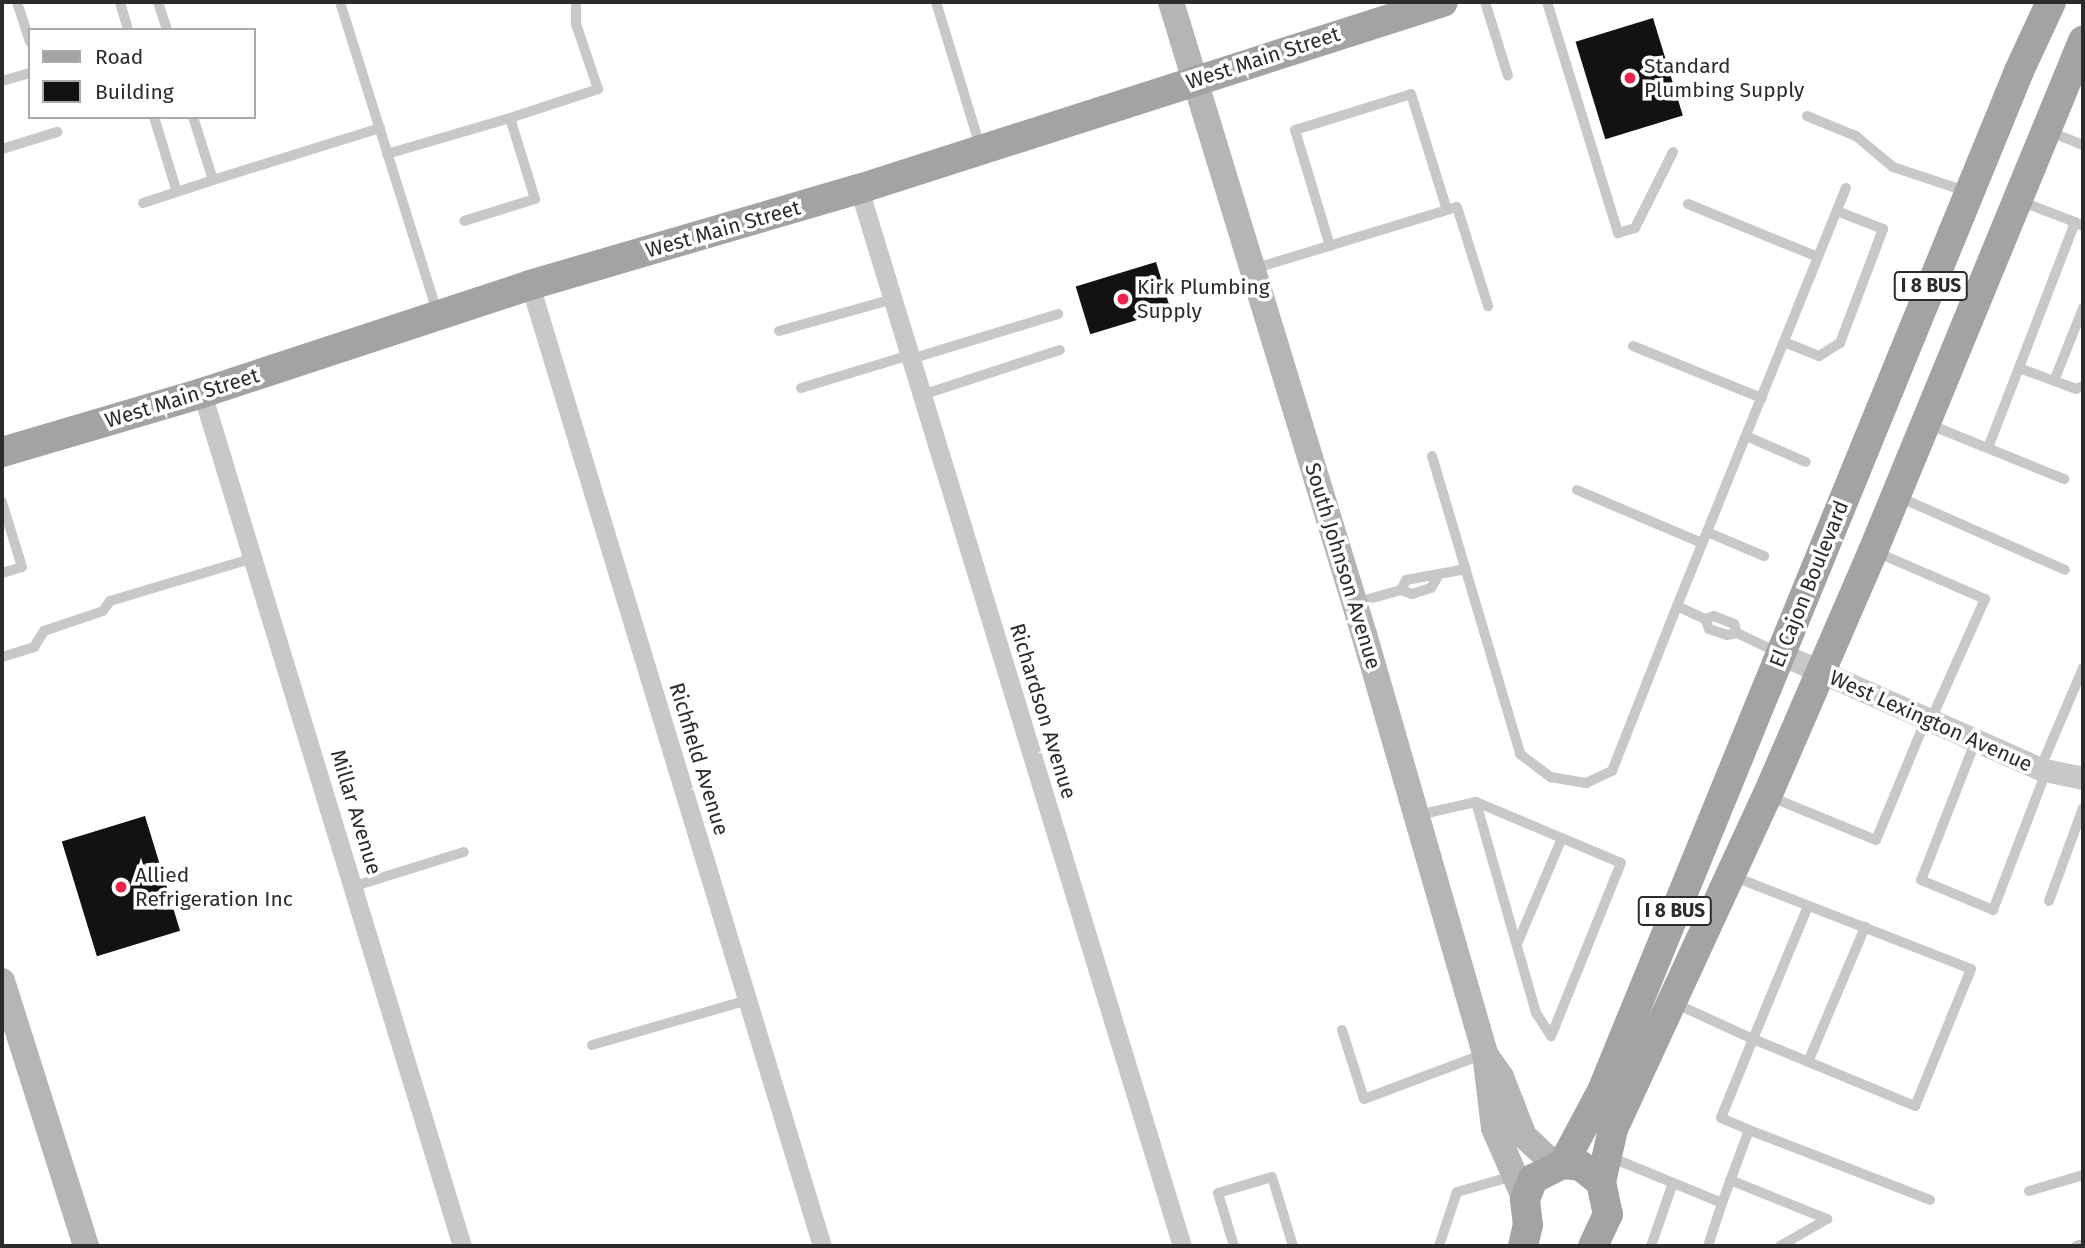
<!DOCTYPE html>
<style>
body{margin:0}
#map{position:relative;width:2085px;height:1248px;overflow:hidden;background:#fff;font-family:"Fira Sans",sans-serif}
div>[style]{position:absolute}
.building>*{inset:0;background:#121212;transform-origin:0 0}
.service>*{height:10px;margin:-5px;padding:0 5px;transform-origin:5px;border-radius:5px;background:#c8c8c8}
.minor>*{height:19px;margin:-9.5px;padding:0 9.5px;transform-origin:9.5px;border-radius:9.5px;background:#c8c8c8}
.tertiary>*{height:23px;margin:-11.5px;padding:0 11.5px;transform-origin:11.5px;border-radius:11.5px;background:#c8c8c8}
.secondary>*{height:26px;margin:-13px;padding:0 13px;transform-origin:13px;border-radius:13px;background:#b5b5b5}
.primary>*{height:30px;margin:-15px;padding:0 15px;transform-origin:15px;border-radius:15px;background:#a3a3a3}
.dots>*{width:19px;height:19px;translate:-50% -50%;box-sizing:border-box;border:4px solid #fff;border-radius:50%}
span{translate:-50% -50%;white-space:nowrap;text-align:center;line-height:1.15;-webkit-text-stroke:7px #fff;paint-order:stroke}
.shield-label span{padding:2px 5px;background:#fff;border:2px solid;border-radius:5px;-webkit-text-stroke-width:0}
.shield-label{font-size:19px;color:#2b2b2b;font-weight:700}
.street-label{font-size:21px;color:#2b2b2b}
.poi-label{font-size:21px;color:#2b2b2b}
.left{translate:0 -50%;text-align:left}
.frame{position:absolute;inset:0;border:4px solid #2b2b2b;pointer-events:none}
.legend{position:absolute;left:28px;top:28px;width:228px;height:91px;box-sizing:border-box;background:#fff;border:2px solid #aaa;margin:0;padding:9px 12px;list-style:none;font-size:21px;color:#2b2b2b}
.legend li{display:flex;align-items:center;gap:14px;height:35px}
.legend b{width:35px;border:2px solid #aaa}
</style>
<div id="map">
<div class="building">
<i style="left:1653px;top:18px;width:102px;height:81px;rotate:73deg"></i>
<i style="left:1156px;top:262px;width:50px;height:84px;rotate:73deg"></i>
<i style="left:145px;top:816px;width:120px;height:87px;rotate:73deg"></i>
</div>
<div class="service">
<i style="left:17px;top:2px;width:42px;rotate:72deg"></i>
<i style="left:120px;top:2px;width:29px;rotate:74deg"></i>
<i style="left:158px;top:2px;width:29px;rotate:72deg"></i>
<i style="left:340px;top:2px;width:325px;rotate:72.6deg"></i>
<i style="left:936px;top:2px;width:154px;rotate:73deg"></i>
<i style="left:1485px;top:2px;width:77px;rotate:72.7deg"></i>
<i style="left:1547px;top:2px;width:242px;rotate:72.9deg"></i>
<i style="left:1618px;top:233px;width:18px;rotate:-16deg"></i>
<i style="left:1635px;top:228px;width:85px;rotate:-63.4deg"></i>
<i style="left:2px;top:81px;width:29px;rotate:-16deg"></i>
<i style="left:1807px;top:116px;width:53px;rotate:22.2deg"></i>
<i style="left:1856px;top:136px;width:48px;rotate:40deg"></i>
<i style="left:1893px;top:167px;width:76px;rotate:18.4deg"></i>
<i style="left:154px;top:117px;width:78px;rotate:73deg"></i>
<i style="left:510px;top:118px;width:93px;rotate:-18.2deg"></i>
<i style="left:598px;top:89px;width:69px;rotate:-108.7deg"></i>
<i style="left:576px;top:24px;width:22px;rotate:-90deg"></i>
<i style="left:2048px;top:131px;width:38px;rotate:22deg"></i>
<i style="left:2px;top:149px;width:58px;rotate:-17.2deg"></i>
<i style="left:387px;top:154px;width:128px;rotate:-16.3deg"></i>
<i style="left:510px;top:118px;width:85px;rotate:72.8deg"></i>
<i style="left:535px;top:199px;width:74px;rotate:162.8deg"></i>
<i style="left:213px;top:180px;width:175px;rotate:-17.3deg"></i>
<i style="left:2020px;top:201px;width:59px;rotate:20.9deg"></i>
<i style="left:143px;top:203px;width:74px;rotate:-18.2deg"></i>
<i style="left:213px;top:180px;width:66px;rotate:-107.6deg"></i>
<i style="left:1688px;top:204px;width:140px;rotate:22.2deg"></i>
<i style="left:1330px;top:246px;width:121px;rotate:-106.8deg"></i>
<i style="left:1295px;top:130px;width:121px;rotate:-17.2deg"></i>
<i style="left:1411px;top:94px;width:121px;rotate:72.8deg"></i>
<i style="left:1253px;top:269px;width:213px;rotate:-16.9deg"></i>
<i style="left:1457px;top:207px;width:104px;rotate:72.6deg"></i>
<i style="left:779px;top:331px;width:118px;rotate:-15.7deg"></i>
<i style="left:1784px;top:342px;width:38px;rotate:22deg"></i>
<i style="left:1819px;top:356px;width:25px;rotate:-32deg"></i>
<i style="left:1840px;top:343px;width:122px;rotate:-69.3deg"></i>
<i style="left:1883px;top:229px;width:49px;rotate:-158.6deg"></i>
<i style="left:1633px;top:346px;width:139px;rotate:22deg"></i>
<i style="left:911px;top:359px;width:154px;rotate:-17deg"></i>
<i style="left:2019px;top:368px;width:61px;rotate:20.2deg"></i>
<i style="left:2076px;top:389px;width:8px;rotate:-23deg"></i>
<i style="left:2054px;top:381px;width:79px;rotate:-68.3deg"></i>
<i style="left:801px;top:388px;width:114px;rotate:-16.8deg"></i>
<i style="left:922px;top:395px;width:145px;rotate:-18.1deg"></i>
<i style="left:1928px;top:424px;width:147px;rotate:22deg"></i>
<i style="left:1746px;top:436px;width:65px;rotate:23.4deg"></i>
<i style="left:1988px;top:448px;width:242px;rotate:-68.9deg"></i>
<i style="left:2075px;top:222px;width:9px;rotate:27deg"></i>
<i style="left:1432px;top:456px;width:311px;rotate:73.5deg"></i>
<i style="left:1520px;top:754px;width:39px;rotate:37deg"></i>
<i style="left:1551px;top:777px;width:36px;rotate:10deg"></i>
<i style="left:1586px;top:783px;width:29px;rotate:-25deg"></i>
<i style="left:1612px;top:771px;width:177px;rotate:-68.5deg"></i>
<i style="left:1677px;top:606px;width:31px;rotate:25deg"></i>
<i style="left:1705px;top:619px;width:11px;rotate:68deg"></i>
<i style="left:1709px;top:629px;width:19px;rotate:18deg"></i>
<i style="left:1727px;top:635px;width:10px;rotate:-11deg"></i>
<i style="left:1737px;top:633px;width:47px;rotate:25.5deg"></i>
<i style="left:1577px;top:490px;width:136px;rotate:23deg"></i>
<i style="left:1899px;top:497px;width:181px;rotate:23.7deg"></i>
<i style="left:2px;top:502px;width:68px;rotate:72.9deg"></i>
<i style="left:22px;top:567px;width:21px;rotate:163deg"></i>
<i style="left:1707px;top:532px;width:62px;rotate:22.8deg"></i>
<i style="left:1876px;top:552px;width:119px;rotate:23.3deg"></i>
<i style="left:1985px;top:599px;width:133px;rotate:114.1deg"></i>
<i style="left:1401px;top:590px;width:11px;rotate:-63deg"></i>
<i style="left:1406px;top:580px;width:61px;rotate:-10.4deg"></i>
<i style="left:1355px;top:603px;width:48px;rotate:-15.8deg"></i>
<i style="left:1401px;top:590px;width:12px;rotate:20deg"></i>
<i style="left:1412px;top:594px;width:20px;rotate:-18deg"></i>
<i style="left:1431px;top:588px;width:12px;rotate:-59deg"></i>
<i style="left:1677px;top:606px;width:451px;rotate:-68deg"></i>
<i style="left:1705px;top:619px;width:9px;rotate:-18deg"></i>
<i style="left:1714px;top:616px;width:22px;rotate:22deg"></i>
<i style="left:1734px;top:624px;width:9px;rotate:72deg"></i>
<i style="left:2px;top:657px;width:34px;rotate:-17deg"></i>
<i style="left:34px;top:647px;width:19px;rotate:-58deg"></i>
<i style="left:44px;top:631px;width:62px;rotate:-18.7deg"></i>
<i style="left:103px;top:611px;width:12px;rotate:-55deg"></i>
<i style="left:110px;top:601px;width:149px;rotate:-16.7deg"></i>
<i style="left:1976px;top:740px;width:150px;rotate:111.4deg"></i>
<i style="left:1921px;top:880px;width:78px;rotate:22.6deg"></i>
<i style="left:1993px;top:910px;width:148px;rotate:-69deg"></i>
<i style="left:2040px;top:769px;width:110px;rotate:-66.9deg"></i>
<i style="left:1771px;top:797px;width:113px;rotate:22.3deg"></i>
<i style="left:1876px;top:840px;width:131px;rotate:-67.5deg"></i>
<i style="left:1418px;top:815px;width:59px;rotate:-12.6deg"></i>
<i style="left:1476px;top:802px;width:157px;rotate:22.8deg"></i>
<i style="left:1621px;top:863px;width:187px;rotate:112deg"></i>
<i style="left:1551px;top:1036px;width:27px;rotate:-123deg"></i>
<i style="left:1536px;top:1013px;width:219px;rotate:-105.9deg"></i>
<i style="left:1735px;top:877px;width:253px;rotate:21.3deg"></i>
<i style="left:1971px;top:969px;width:148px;rotate:112.2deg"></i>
<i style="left:1915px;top:1106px;width:175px;rotate:-157.5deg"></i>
<i style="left:1753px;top:1039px;width:144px;rotate:-67.5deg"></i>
<i style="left:355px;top:886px;width:114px;rotate:-17.3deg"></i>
<i style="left:2049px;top:901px;width:99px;rotate:-69.9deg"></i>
<i style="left:1517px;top:944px;width:115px;rotate:-67deg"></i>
<i style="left:1674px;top:1003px;width:87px;rotate:24.5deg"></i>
<i style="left:1753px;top:1039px;width:85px;rotate:112.1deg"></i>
<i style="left:1721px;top:1118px;width:30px;rotate:23deg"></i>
<i style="left:1749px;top:1130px;width:78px;rotate:110.3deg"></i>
<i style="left:1342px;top:1030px;width:72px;rotate:72.3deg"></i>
<i style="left:1364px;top:1099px;width:128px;rotate:-20.6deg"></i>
<i style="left:592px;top:1045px;width:162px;rotate:-16.1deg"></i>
<i style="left:1808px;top:1062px;width:147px;rotate:-67.1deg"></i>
<i style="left:1749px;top:1130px;width:194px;rotate:21.1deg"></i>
<i style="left:1610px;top:1157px;width:121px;rotate:22.3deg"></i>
<i style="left:1722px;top:1203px;width:45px;rotate:108deg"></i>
<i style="left:1730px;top:1180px;width:105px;rotate:21.9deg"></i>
<i style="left:1827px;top:1219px;width:54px;rotate:150.1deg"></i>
<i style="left:2029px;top:1191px;width:56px;rotate:-16.5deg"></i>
<i style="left:1234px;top:1246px;width:55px;rotate:-106.8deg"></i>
<i style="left:1218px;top:1193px;width:56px;rotate:-16.5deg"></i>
<i style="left:1272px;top:1177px;width:72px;rotate:73.1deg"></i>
<i style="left:1439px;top:1246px;width:57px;rotate:-71.6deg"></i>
<i style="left:1457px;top:1192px;width:58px;rotate:-15.9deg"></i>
<i style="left:1651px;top:1246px;width:67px;rotate:-70.8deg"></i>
<i style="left:2076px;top:1246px;width:7px;rotate:-16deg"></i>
</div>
<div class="minor">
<i style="left:859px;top:189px;width:1105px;rotate:73.01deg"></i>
<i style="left:530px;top:285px;width:1004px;rotate:73.1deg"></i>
<i style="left:202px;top:393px;width:892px;rotate:73.05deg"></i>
</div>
<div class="tertiary">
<i style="left:1781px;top:654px;width:283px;rotate:23.9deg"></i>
<i style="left:2040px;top:769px;width:44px;rotate:11.8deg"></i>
</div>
<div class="secondary">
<i style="left:1171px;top:2px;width:661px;rotate:73.02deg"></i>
<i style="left:1364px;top:634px;width:437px;rotate:73.9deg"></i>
<i style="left:2px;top:981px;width:278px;rotate:72.4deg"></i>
<i style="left:1525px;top:1199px;width:77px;rotate:-113.6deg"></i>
<i style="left:1494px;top:1128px;width:75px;rotate:-96.9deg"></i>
<i style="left:1485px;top:1054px;width:28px;rotate:55deg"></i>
<i style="left:1501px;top:1077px;width:63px;rotate:68.7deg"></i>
<i style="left:1524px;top:1136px;width:44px;rotate:43.2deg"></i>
</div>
<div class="primary">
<i style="left:2px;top:452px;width:209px;rotate:-16.4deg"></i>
<i style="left:202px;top:393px;width:345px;rotate:-18.2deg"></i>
<i style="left:530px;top:285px;width:343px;rotate:-16.3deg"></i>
<i style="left:859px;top:189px;width:613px;rotate:-17.76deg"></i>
<i style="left:1563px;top:1164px;width:83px;rotate:-61.9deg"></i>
<i style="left:1602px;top:1091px;width:1102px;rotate:-67.76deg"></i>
<i style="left:2019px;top:71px;width:76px;rotate:-65.1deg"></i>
<i style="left:1601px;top:1182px;width:54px;rotate:-77.2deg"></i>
<i style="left:1613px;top:1129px;width:367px;rotate:-65.2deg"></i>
<i style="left:1767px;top:796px;width:267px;rotate:-66.6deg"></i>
<i style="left:1873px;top:551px;width:552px;rotate:-67.62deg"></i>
<i style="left:1523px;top:1246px;width:22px;rotate:-77deg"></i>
<i style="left:1528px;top:1225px;width:26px;rotate:-97deg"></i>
<i style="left:1525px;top:1199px;width:22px;rotate:-68deg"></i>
<i style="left:1533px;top:1179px;width:34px;rotate:-27deg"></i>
<i style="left:1563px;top:1164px;width:18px;rotate:6deg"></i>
<i style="left:1581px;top:1166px;width:26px;rotate:39deg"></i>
<i style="left:1601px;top:1182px;width:33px;rotate:78deg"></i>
<i style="left:1608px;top:1214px;width:35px;rotate:115deg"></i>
</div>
<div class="dots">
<i style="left:1630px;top:78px;background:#ed234b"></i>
<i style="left:1123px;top:299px;background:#ed234b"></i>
<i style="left:121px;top:887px;background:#ed234b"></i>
</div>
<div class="shield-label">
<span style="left:1931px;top:286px">I 8 BUS</span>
<span style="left:1675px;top:911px">I 8 BUS</span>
</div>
<div class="street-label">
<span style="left:1263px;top:58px;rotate:-18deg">West Main Street</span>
<span style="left:723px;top:229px;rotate:-16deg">West Main Street</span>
<span style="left:182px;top:398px;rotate:-17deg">West Main Street</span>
<span style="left:1343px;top:566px;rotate:73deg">South Johnson Avenue</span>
<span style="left:1809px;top:584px;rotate:-68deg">El Cajon Boulevard</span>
<span style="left:1043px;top:711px;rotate:73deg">Richardson Avenue</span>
<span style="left:1931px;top:721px;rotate:24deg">West Lexington Avenue</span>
<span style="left:699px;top:759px;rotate:73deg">Richfield Avenue</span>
<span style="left:356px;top:812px;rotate:73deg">Millar Avenue</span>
</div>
<div class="poi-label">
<span class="left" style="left:1644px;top:78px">Standard<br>Plumbing Supply</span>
<span class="left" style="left:1137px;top:299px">Kirk Plumbing<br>Supply</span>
<span class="left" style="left:135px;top:887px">Allied<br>Refrigeration Inc</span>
</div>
<div class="frame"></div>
<ul class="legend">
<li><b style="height:9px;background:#a3a3a3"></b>Road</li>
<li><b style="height:19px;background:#121212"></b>Building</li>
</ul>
</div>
